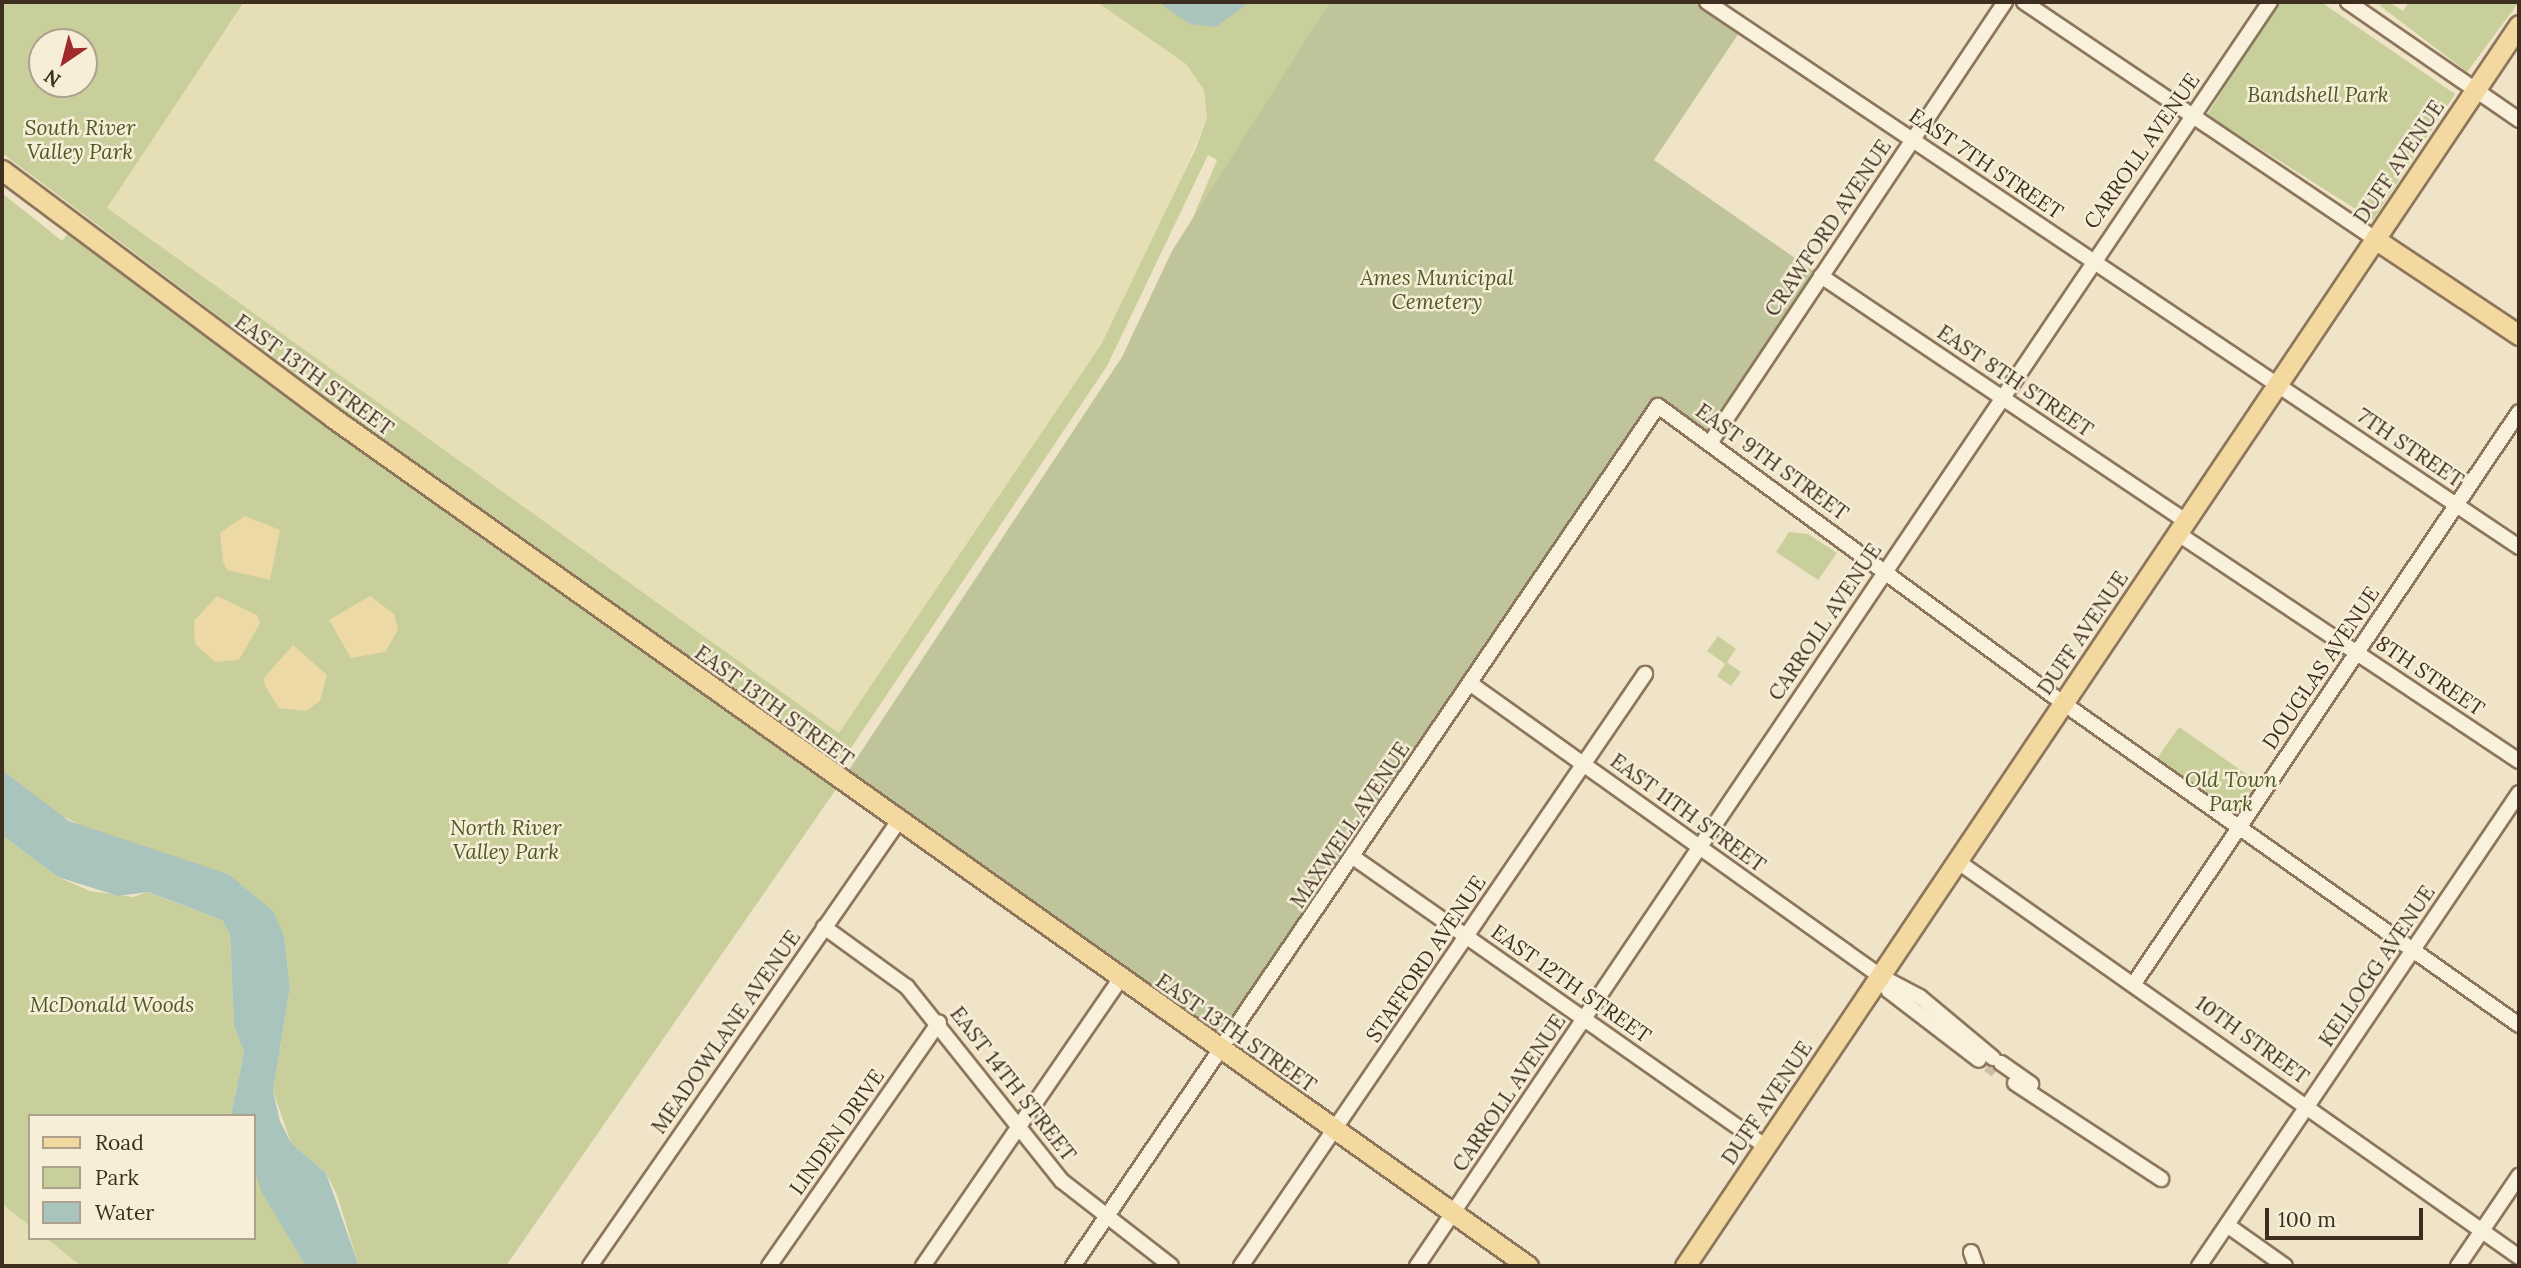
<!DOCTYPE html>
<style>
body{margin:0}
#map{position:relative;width:2521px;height:1268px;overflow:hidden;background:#f0e4c8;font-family:Lora,serif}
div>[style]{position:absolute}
.farmland>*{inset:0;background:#e6deb5}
.green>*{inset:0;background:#c9cf9b;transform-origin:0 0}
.sand>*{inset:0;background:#ecd9a5}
.cemetery>*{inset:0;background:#bfc49a}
.water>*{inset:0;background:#a9c4bc}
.minor-tunnel>*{height:14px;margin-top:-7px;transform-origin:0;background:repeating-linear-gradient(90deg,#ccc0a6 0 14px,transparent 0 21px)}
.roads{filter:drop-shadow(2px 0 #8d765c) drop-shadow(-2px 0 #8d765c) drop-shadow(0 2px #8d765c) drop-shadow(0 -2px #8d765c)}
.minor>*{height:14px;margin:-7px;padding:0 7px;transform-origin:7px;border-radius:7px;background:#faf1dc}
.major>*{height:19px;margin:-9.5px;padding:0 9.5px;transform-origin:9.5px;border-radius:9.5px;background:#f3d9a0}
span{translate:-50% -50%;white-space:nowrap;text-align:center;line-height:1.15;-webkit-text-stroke:5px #f7eed8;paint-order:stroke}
.park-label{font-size:21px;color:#4d5a26;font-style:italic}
.street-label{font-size:21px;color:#3d2e20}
.frame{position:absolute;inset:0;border:4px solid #3d2e20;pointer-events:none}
.legend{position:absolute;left:28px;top:1114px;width:228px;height:126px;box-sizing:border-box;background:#f7eed8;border:2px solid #ada18e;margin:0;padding:9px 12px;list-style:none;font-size:21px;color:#3d2e20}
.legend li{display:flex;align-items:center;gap:14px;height:35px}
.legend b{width:35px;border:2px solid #ada18e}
.north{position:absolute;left:28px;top:28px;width:70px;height:70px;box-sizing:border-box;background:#f7eed8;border:2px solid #ada18e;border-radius:50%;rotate:215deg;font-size:19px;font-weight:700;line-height:28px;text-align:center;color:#3d2e20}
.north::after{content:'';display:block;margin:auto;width:24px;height:32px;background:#9e2a2b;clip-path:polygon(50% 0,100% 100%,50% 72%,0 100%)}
.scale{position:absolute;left:2265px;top:1208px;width:158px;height:32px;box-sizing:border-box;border:4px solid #3d2e20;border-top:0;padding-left:9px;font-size:21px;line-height:24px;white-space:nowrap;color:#3d2e20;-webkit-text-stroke:5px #f7eed8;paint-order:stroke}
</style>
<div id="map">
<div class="farmland">
<i style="clip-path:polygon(245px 2px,1097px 2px,1186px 64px,1205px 90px,1207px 117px,1142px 271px,1102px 343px,839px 733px,106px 208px)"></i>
<i style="clip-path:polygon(2px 1204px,30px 1226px,30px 1238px,46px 1238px,81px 1266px,2px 1266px)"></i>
</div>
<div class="green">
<i style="clip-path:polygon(evenodd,2px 2px,244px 2px,107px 208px,839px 733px,1102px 343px,1196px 148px,1207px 117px,1204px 90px,1186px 64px,1097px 2px,1344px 2px,1161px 294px,1217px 160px,1208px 155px,1107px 366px,839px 766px,412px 462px,2px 153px,2px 2px,42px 42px,84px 42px,84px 84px,42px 84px,42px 42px)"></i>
<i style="clip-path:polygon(2278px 2px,2321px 2px,2455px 94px,2373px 220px,2207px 115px)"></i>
<i style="clip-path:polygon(2389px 2px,2403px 11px,2409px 2px,2519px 2px,2467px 72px,2379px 5px)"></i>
<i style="clip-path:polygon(2px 193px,62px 241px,74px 225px,841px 782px,506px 1266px,359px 1266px,337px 1195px,326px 1173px,291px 1143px,273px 1091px,290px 987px,284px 936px,228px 874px,97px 834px,49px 809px,2px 770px)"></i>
<i style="clip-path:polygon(1789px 532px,1808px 534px,1837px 553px,1818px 580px,1776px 552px)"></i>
<i style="clip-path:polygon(1718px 636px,1736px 649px,1727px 662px,1741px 672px,1731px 686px,1717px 676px,1725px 664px,1707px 651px)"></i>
<i style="left:2179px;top:727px;width:106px;height:47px;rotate:35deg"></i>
<i style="clip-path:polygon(2px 835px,58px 877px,90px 891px,133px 897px,147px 892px,222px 920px,230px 934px,234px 1026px,244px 1052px,231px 1116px,30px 1116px,30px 1226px,2px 1204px)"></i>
<i style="clip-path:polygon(254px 1169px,306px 1266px,81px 1266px,46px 1238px,254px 1238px)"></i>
</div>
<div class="sand">
<i style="clip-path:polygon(245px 516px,280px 530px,270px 580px,227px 570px,223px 561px,220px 533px)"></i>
<i style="clip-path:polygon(217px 596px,257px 615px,260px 623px,239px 660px,215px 662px,195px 644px,194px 621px)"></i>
<i style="clip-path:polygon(370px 596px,394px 614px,398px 630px,385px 652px,351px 658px,329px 620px)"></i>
<i style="clip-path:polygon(293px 645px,327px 675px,320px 701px,306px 711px,279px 708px,265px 686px,264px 678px)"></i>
</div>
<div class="cemetery">
<i style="clip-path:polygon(1330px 2px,1707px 2px,1743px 27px,1654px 160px,1821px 276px,1710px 443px,1658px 406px,1223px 1052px,841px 782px,1122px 357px,1172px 251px)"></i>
</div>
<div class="water">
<i style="clip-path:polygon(1158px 2px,1250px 2px,1216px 27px,1190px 24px)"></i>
<i style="clip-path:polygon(2px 770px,69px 821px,228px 874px,273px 911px,284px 936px,290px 987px,273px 1091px,280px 1121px,291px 1143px,326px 1173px,359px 1266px,306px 1266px,262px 1193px,254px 1169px,254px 1116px,231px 1116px,244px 1052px,234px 1026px,230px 934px,222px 920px,148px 892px,118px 896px,58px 877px,2px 835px)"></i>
</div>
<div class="minor-tunnel">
<i style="left:1988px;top:1065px;width:10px;rotate:37deg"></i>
</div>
<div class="roads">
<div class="minor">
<i style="left:1707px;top:2px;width:978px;rotate:33.87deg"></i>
<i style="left:2024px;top:2px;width:424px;rotate:34deg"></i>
<i style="left:2348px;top:2px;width:208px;rotate:34.6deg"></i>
<i style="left:1821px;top:276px;width:440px;rotate:33.9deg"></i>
<i style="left:1710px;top:443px;width:531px;rotate:-56.22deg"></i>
<i style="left:2177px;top:533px;width:411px;rotate:33.7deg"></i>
<i style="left:1471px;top:684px;width:503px;rotate:35.52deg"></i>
<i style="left:1880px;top:976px;width:45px;rotate:27.7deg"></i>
<i style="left:1920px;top:997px;width:95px;rotate:39.9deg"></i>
<i style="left:1353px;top:857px;width:503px;rotate:35.05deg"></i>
<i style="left:1957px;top:861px;width:688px;rotate:35.17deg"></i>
<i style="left:824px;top:927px;width:102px;rotate:35.9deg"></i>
<i style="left:907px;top:987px;width:248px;rotate:51.4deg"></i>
<i style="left:1062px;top:1181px;width:138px;rotate:37.9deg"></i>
<i style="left:1880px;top:976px;width:17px;rotate:59deg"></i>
<i style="left:1889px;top:991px;width:113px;rotate:37.5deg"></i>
<i style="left:2135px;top:982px;width:687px;rotate:-56.03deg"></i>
<i style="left:2001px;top:1063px;width:37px;rotate:35deg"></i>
<i style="left:2015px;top:1083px;width:175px;rotate:33.3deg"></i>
<i style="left:2227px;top:1225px;width:71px;rotate:35.3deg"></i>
<i style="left:1971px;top:1252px;width:15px;rotate:70deg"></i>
<i style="left:590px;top:1266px;width:540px;rotate:-55.25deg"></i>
<i style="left:769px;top:1266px;width:297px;rotate:-55.1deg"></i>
<i style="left:923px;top:1266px;width:348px;rotate:-55.5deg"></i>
<i style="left:1073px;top:1266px;width:1040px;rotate:-55.78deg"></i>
<i style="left:1658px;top:406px;width:502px;rotate:36.25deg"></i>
<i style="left:2063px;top:703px;width:558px;rotate:35.23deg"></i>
<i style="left:1241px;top:1266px;width:717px;rotate:-55.69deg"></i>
<i style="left:1417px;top:1266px;width:1525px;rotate:-55.99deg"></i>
<i style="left:2199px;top:1266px;width:571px;rotate:-55.92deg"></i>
<i style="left:2458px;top:1266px;width:109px;rotate:-55.9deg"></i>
</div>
<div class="major">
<i style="left:2px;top:170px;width:412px;rotate:36.8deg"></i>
<i style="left:332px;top:417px;width:1467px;rotate:35.37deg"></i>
<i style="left:2375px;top:239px;width:173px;rotate:33.7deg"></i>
<i style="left:1685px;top:1266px;width:1495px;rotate:-56.1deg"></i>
</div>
</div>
<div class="park-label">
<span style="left:2318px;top:95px">Bandshell Park</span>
<span style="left:80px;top:140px">South River<br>Valley Park</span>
<span style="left:1437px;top:290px">Ames Municipal<br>Cemetery</span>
<span style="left:2231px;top:792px">Old Town<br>Park</span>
<span style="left:506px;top:840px">North River<br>Valley Park</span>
<span style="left:112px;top:1005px">McDonald Woods</span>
</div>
<div class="street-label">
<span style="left:2142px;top:151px;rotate:-55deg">CARROLL AVENUE</span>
<span style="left:2399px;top:162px;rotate:-56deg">DUFF AVENUE</span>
<span style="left:1986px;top:164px;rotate:34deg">EAST 7TH STREET</span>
<span style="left:1828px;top:228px;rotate:-56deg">CRAWFORD AVENUE</span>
<span style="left:314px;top:375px;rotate:36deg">EAST 13TH STREET</span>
<span style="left:2015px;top:381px;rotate:34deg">EAST 8TH STREET</span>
<span style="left:2410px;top:448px;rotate:34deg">7TH STREET</span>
<span style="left:1772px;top:462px;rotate:36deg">EAST 9TH STREET</span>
<span style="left:1825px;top:622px;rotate:-56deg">CARROLL AVENUE</span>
<span style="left:2083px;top:633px;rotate:-56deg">DUFF AVENUE</span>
<span style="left:2321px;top:668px;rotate:-56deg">DOUGLAS AVENUE</span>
<span style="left:2430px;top:676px;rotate:34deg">8TH STREET</span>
<span style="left:774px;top:706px;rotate:36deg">EAST 13TH STREET</span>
<span style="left:1688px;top:813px;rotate:36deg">EAST 11TH STREET</span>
<span style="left:1350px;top:825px;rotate:-56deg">MAXWELL AVENUE</span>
<span style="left:1426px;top:959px;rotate:-56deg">STAFFORD AVENUE</span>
<span style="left:2377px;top:966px;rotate:-56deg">KELLOGG AVENUE</span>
<span style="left:1571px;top:984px;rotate:35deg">EAST 12TH STREET</span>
<span style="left:726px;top:1032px;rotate:-55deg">MEADOWLANE AVENUE</span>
<span style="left:1236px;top:1033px;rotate:35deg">EAST 13TH STREET</span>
<span style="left:2252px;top:1040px;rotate:36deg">10TH STREET</span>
<span style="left:1013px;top:1084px;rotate:52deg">EAST 14TH STREET</span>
<span style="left:1509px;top:1093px;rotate:-56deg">CARROLL AVENUE</span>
<span style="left:1767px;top:1103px;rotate:-56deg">DUFF AVENUE</span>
<span style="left:837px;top:1132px;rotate:-55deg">LINDEN DRIVE</span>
</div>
<div class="frame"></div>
<ul class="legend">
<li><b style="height:9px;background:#f3d9a0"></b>Road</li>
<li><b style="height:19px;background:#c9cf9b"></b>Park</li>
<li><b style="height:19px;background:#a9c4bc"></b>Water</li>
</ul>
<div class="north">N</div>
<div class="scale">100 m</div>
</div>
